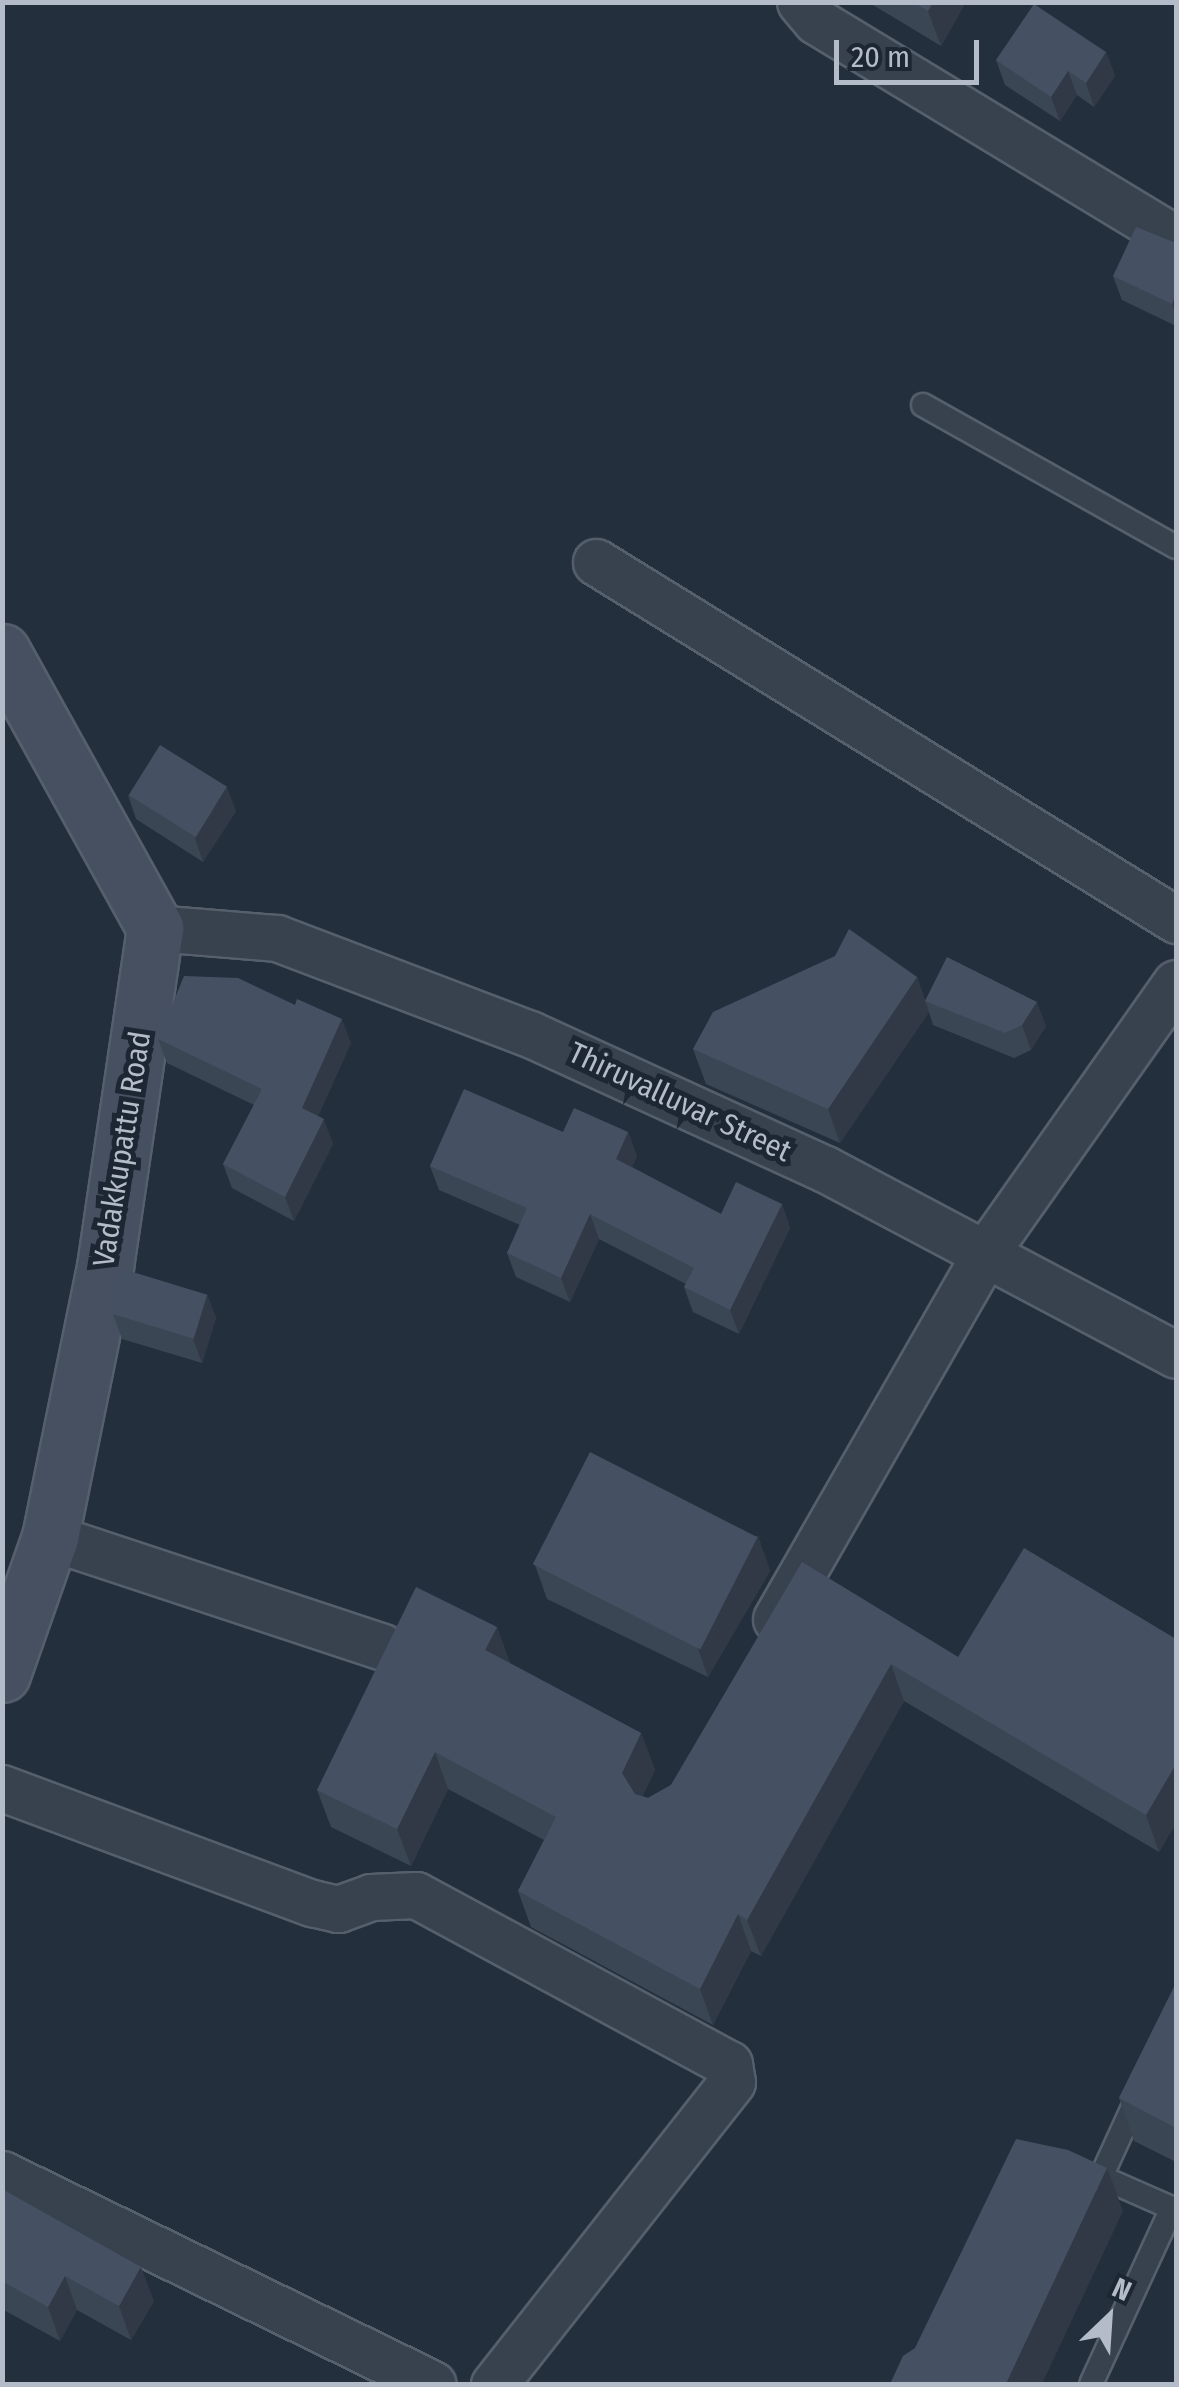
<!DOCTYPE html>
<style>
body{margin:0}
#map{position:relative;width:1179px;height:2387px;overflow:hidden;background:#242f3e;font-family:"Fira Sans Condensed",sans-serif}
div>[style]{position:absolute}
.roads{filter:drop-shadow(2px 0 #565f6c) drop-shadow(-2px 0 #565f6c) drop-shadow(0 2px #565f6c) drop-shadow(0 -2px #565f6c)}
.lane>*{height:22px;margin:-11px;padding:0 11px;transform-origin:11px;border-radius:11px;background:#38414e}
.street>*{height:45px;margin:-22.5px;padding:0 22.5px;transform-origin:22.5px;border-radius:22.5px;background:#38414e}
.secondary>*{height:55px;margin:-27.5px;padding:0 27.5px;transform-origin:27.5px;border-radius:27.5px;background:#465061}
.wall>*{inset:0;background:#3b4654}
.shaded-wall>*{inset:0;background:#303945}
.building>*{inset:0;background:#455162;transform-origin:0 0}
span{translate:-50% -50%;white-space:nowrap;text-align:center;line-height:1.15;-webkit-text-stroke:10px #1d2633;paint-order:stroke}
.street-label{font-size:30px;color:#b4bcc9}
.frame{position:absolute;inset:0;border:5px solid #b4bcc9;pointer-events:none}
.north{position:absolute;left:1059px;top:2267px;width:100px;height:100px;-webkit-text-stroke:8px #1d2633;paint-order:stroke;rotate:25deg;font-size:28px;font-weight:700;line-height:40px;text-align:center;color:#b4bcc9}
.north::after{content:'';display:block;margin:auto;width:35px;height:45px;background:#b4bcc9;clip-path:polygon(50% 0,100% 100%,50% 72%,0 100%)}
.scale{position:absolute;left:834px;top:40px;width:145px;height:45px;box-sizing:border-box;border:5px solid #b4bcc9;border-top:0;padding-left:12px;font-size:30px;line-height:35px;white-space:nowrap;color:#b4bcc9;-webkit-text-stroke:8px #1d2633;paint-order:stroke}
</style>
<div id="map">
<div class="roads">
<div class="lane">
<i style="left:923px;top:405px;width:290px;rotate:29.3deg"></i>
<i style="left:1101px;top:2177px;width:91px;rotate:-65.4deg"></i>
<i style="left:1082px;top:2178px;width:19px;rotate:-3deg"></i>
<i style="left:1101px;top:2177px;width:82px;rotate:23.7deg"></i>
<i style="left:1091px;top:2384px;width:194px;rotate:-65.3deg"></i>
</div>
<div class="street">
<i style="left:800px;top:2px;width:25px;rotate:50deg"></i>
<i style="left:816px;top:21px;width:421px;rotate:31.2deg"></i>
<i style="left:596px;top:562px;width:682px;rotate:31.68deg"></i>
<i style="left:155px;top:928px;width:122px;rotate:4.7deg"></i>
<i style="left:277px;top:938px;width:271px;rotate:20.8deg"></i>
<i style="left:530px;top:1034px;width:324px;rotate:24.6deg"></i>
<i style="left:825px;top:1169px;width:397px;rotate:27.9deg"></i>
<i style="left:50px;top:1537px;width:350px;rotate:18.3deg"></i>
<i style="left:776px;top:1619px;width:423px;rotate:-60.2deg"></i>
<i style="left:986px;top:1252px;width:329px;rotate:-54.8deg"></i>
<i style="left:2px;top:1788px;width:331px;rotate:20.4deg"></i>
<i style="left:312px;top:1903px;width:27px;rotate:13deg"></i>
<i style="left:338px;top:1909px;width:35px;rotate:-20deg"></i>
<i style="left:371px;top:1897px;width:45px;rotate:-2.5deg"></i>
<i style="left:416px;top:1895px;width:356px;rotate:28.4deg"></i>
<i style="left:729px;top:2064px;width:18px;rotate:81deg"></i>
<i style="left:732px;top:2082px;width:385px;rotate:128.2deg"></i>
<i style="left:2px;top:2174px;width:479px;rotate:26deg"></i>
</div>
<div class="secondary">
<i style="left:2px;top:652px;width:316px;rotate:61deg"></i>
<i style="left:155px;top:928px;width:343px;rotate:98.4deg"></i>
<i style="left:105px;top:1267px;width:276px;rotate:101.5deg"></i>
<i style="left:50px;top:1537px;width:145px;rotate:109.3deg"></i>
</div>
</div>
<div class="wall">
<i style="clip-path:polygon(868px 2px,966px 2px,941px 46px)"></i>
<i style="clip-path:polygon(1106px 52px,1115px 76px,1094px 107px,1077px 95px,1060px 121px,1005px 85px,996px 60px)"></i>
<i style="clip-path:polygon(1176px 243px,1176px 326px,1122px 300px,1113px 276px)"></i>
<i style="clip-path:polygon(128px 795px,236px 811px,203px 862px,136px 819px)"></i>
<i style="clip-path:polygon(917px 977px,925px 1000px,1046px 1026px,1031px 1050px,1014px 1058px,933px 1025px,929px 1012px,840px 1143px,706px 1084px,693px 1049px)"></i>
<i style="clip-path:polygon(158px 1039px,351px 1043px,318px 1116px,333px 1144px,294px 1221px,232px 1188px,223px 1164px,254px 1105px,167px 1063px)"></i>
<i style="clip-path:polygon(563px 1132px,628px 1132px,637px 1156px,632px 1167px,721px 1214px,782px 1204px,790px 1228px,739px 1334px,693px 1312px,684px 1287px,686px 1284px,599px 1239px,570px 1302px,516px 1277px,507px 1253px,520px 1225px,439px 1190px,430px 1166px)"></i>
<i style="clip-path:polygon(207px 1294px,216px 1318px,202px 1363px,122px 1339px,113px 1314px)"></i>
<i style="clip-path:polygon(758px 1536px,770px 1571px,708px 1677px,547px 1599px,535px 1565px)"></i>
<i style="clip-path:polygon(802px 1562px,958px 1657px,1176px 1639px,1176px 1823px,1159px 1852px,904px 1701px,761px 1956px,751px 1951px,713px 2025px,531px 1927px,518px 1891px,544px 1840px,448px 1789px,411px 1866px,331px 1827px,317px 1790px,497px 1627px,510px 1663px,641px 1733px,655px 1770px,642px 1797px,648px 1798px,671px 1785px)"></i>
<i style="clip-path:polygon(1176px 1983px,1176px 2162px,1134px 2141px,1119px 2098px)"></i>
<i style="clip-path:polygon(2px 2189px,154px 2301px,131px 2340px,77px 2310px,60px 2341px,2px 2309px)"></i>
</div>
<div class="shaded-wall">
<i style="clip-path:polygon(933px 2px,966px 2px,941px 46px,928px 11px)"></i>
<i style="clip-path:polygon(1106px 52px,1115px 76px,1094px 107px,1086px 83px)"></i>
<i style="clip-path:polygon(1068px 71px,1077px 95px,1060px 121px,1051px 97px)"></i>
<i style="clip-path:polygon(1176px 294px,1176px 317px,1172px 304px)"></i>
<i style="clip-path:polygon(227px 787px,236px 811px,203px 862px,195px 838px)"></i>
<i style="clip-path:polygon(917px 977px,929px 1012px,840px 1143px,828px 1109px)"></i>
<i style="clip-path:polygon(1037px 1002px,1046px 1026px,1031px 1050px,1022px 1025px)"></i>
<i style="clip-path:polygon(342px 1019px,351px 1043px,311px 1132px,302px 1108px)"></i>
<i style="clip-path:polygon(324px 1119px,333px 1144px,294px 1221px,285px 1197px)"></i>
<i style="clip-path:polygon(628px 1132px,637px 1156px,625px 1183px,616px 1159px)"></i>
<i style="clip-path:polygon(782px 1204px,790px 1228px,739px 1334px,730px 1310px)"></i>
<i style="clip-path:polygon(590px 1214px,599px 1239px,570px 1302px,561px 1278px)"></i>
<i style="clip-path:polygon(207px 1294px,216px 1318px,202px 1363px,193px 1339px)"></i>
<i style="clip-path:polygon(758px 1536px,770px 1571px,708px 1677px,696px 1643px)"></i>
<i style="clip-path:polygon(497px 1627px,510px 1663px,485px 1650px)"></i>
<i style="clip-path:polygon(891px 1664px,904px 1701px,761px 1956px,747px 1920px)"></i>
<i style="clip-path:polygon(641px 1733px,655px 1770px,636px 1810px,622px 1773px)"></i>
<i style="clip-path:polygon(435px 1752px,448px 1789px,411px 1866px,397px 1829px)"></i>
<i style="clip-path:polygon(1176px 1764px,1176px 1823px,1159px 1852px,1146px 1815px)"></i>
<i style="clip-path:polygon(738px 1914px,751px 1951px,713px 2025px,700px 1989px)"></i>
<i style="clip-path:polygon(1107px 2168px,1123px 2211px,1042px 2384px,1006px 2384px)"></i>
<i style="clip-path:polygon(141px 2267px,154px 2301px,131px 2340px,119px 2306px)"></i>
<i style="clip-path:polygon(65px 2276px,77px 2310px,60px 2341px,48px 2307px)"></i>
</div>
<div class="building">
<i style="clip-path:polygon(913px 2px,933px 2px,928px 11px)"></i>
<i style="clip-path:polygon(1034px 4px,1106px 52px,1086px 83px,1068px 71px,1051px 97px,996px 60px)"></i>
<i style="clip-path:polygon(1136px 227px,1176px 243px,1176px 294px,1172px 304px,1113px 276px)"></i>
<i style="left:160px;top:745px;width:79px;height:59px;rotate:32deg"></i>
<i style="clip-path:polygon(849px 929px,917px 977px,828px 1109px,693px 1049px,713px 1012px,835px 956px)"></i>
<i style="clip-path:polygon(947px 957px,1037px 1002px,1022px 1025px,1005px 1033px,925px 1001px)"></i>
<i style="clip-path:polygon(184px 976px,238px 978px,295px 1005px,297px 999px,342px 1019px,302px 1108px,324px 1119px,285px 1197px,223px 1164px,262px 1089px,158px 1039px)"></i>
<i style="clip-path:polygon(464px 1089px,563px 1132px,574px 1108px,628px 1132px,616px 1159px,721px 1214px,736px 1182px,782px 1204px,730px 1310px,684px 1287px,694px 1268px,590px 1214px,561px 1278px,507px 1253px,527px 1208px,430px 1166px)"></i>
<i style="left:123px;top:1269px;width:88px;height:46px;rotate:17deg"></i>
<i style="left:590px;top:1452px;width:188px;height:126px;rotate:27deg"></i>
<i style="clip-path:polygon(1024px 1548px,1176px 1639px,1176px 1764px,1146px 1815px,891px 1664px,747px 1920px,738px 1914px,700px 1989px,518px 1891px,556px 1817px,435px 1752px,397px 1829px,317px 1790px,416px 1587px,497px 1627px,485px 1650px,641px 1733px,622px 1773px,635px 1794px,648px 1798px,671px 1785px,802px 1562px,958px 1657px)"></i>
<i style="clip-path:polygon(1176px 1983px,1176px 2128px,1119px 2098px)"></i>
<i style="clip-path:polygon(1016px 2139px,1068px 2150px,1107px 2168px,1006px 2384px,890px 2384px,903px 2356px,915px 2348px)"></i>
<i style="clip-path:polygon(2px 2189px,141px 2267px,119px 2306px,65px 2276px,48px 2307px,2px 2281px)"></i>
</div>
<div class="street-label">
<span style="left:680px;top:1102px;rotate:25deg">Thiruvalluvar Street</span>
<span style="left:122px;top:1149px;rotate:-81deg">Vadakkupattu Road</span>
</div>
<div class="frame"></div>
<div class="north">N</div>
<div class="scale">20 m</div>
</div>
